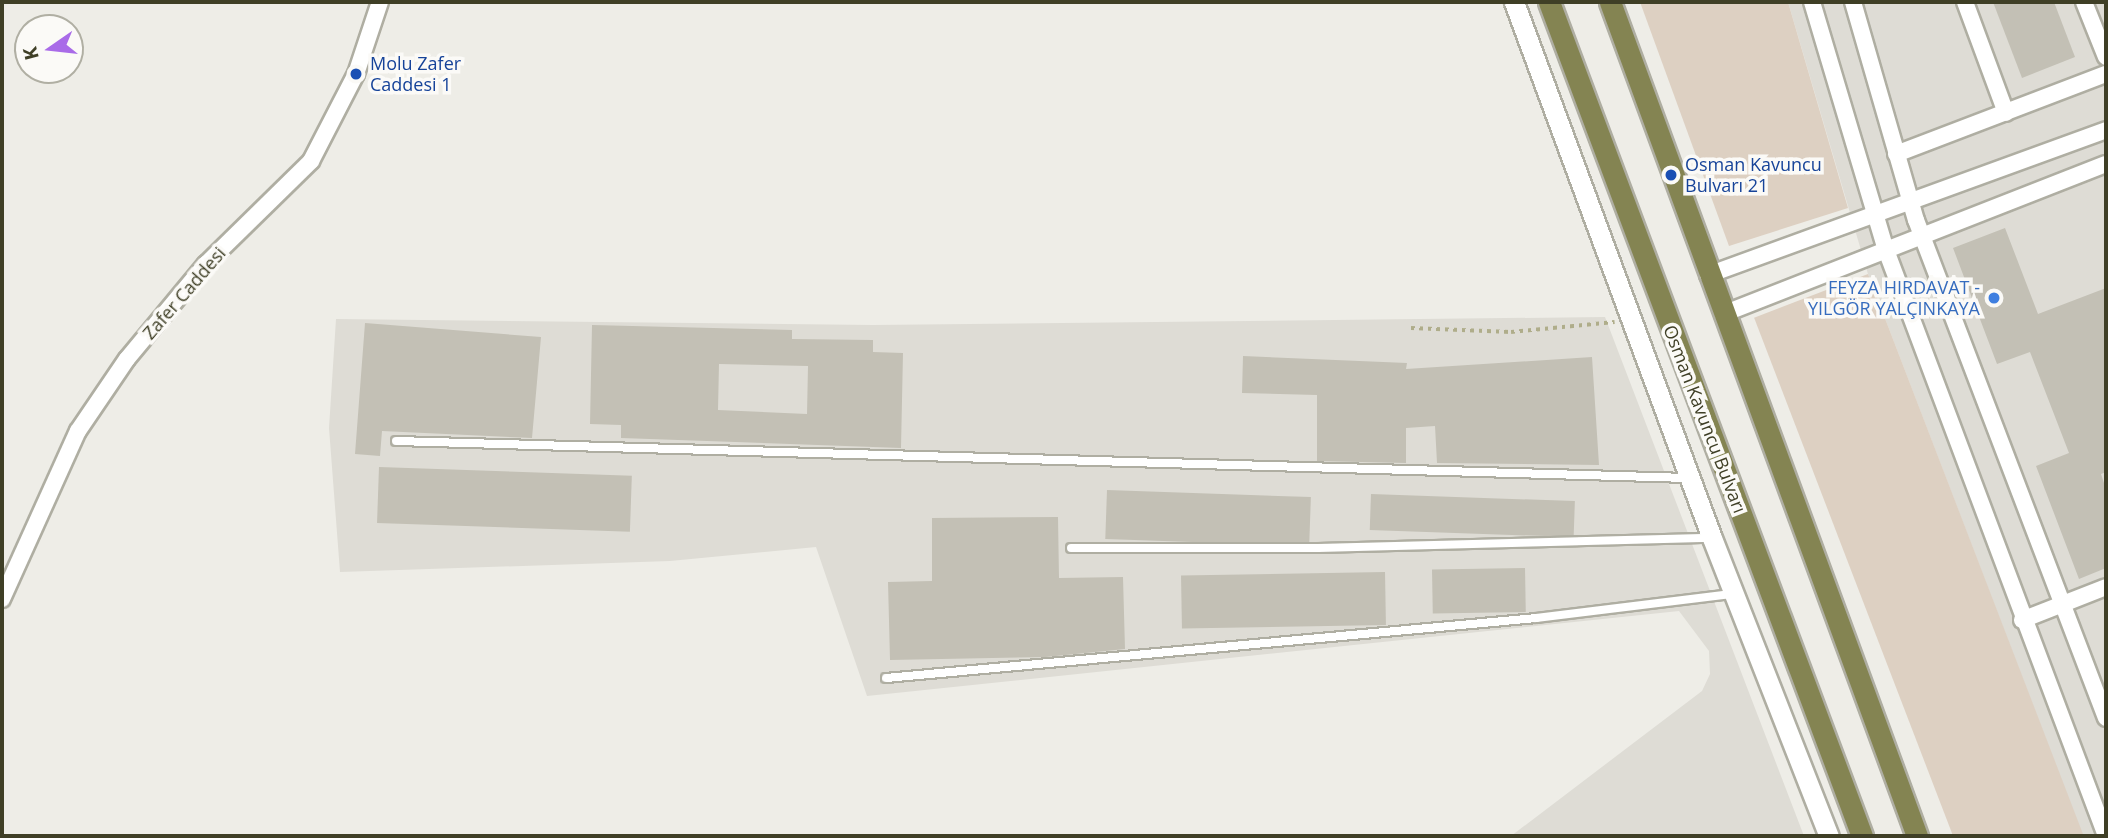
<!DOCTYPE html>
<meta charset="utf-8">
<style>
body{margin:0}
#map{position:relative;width:2108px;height:838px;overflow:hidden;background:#eeede7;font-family:"Open Sans",sans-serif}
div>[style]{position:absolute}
.built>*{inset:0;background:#dedcd5}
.green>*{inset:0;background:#ddd0c2;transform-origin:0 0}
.building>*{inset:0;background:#c3c0b5;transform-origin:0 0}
.path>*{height:3.5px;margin-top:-1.75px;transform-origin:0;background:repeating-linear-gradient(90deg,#afad8a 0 3.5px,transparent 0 8.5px)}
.roads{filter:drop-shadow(2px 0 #afaea2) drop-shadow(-2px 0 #afaea2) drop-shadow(0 2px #afaea2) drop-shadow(0 -2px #afaea2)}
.service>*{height:8px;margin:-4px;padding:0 4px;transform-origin:4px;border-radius:4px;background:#fff}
.minor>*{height:16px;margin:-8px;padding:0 8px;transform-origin:8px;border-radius:8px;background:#fff}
.tertiary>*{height:19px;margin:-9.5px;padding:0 9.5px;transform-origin:9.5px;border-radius:9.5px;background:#fff}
.trunk>*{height:21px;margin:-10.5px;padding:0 10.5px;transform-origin:10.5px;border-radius:10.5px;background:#848452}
.dots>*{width:19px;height:19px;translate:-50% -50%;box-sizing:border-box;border:4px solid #fbfaf7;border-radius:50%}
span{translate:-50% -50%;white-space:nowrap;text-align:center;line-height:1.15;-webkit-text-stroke:7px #fbfaf7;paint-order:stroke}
.transit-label{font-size:18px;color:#164399}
.left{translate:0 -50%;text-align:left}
.shop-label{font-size:18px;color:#366cbe}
.right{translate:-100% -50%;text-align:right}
.street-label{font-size:18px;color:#3f3f26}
.frame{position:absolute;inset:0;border:4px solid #3f3f26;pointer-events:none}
.north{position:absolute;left:14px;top:14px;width:70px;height:70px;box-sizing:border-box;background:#fbfaf7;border:2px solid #b0afa3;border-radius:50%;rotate:256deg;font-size:19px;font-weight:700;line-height:28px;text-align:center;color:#3f3f26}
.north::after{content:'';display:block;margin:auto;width:24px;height:32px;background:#a96be8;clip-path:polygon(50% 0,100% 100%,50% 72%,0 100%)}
</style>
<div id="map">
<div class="built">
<i style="clip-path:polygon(1788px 2px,2106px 2px,2106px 836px,2083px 836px,1868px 274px)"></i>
<i style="clip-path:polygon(1605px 317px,1804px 836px,1511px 836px,1702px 691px,1710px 674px,1709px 651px,1679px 611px,867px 696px,816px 547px,670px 561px,340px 572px,329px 428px,336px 319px,873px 325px)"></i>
</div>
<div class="green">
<i style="clip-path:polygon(1640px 2px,1788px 2px,1848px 208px,1729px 246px)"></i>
<i style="left:1868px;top:274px;width:602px;height:122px;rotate:69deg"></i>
</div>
<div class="building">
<i style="clip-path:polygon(1993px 2px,2054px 2px,2075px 57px,2022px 78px)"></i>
<i style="clip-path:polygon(2005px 228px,2038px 314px,2106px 288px,2106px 472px,2101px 474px,2106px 489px,2106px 568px,2079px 579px,2036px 466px,2069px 453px,2030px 352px,1997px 364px,1953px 248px)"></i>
<i style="clip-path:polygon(365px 323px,541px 337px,532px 438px,382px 431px,380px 456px,355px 454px)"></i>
<i style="clip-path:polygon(evenodd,592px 325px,792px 330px,792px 339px,873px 340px,873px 352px,903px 353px,901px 448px,621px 438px,621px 425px,590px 424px,592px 325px,719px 364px,808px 366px,807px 414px,718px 410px,719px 364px)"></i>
<i style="clip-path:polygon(1243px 356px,1407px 363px,1406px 369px,1592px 357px,1599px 465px,1437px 463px,1435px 426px,1406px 428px,1406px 463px,1317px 461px,1317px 395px,1242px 393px)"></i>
<i style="left:379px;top:467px;width:253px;height:56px;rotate:2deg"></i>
<i style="left:1107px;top:490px;width:204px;height:49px;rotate:2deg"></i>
<i style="left:1371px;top:494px;width:204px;height:36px;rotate:2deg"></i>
<i style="clip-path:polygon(1058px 517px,1059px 578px,1123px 577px,1125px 649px,1046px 657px,890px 660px,888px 582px,932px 581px,932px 518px)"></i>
<i style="left:1525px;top:568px;width:44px;height:93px;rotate:89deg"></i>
<i style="left:1385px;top:572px;width:53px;height:204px;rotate:89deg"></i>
</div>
<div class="path">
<i style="left:1411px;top:328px;width:100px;rotate:2.3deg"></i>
<i style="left:1511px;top:332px;width:104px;rotate:-5.5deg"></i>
</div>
<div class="roads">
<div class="service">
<i style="left:396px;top:441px;width:1293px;rotate:1.64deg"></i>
<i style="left:1071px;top:548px;width:247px"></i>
<i style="left:1318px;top:548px;width:394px;rotate:-1.5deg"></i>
<i style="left:886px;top:678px;width:653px;rotate:-5.27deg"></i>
<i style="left:1536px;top:618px;width:197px;rotate:-7deg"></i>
</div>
<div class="minor">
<i style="left:1812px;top:2px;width:259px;rotate:73.4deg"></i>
<i style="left:1886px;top:250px;width:626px;rotate:69.42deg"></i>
<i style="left:1853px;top:2px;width:227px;rotate:73.9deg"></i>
<i style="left:1916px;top:220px;width:533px;rotate:69.12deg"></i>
<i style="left:1965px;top:2px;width:118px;rotate:69.7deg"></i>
<i style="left:2084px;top:2px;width:59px;rotate:68.2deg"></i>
<i style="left:1896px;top:154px;width:225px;rotate:-20.9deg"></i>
<i style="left:1708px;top:275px;width:424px;rotate:-20deg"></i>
<i style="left:1723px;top:314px;width:411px;rotate:-21.4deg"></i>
<i style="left:2px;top:599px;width:184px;rotate:-65.7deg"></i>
<i style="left:78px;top:431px;width:87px;rotate:-55.8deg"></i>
<i style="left:127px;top:359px;width:124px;rotate:-50.3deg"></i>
<i style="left:206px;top:264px;width:147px;rotate:-44.4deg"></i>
<i style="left:311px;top:161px;width:98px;rotate:-62.7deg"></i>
<i style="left:356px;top:74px;width:76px;rotate:-71.6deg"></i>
<i style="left:2022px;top:620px;width:90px;rotate:-21.4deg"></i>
</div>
<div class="tertiary">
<i style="left:1514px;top:2px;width:571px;rotate:69.73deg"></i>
<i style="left:1712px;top:538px;width:320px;rotate:68.6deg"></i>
</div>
<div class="trunk">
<i style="left:1549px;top:2px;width:891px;rotate:69.43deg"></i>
<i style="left:1610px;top:2px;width:889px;rotate:69.79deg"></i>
</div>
</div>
<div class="dots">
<i style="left:356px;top:74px;background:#1a4fb4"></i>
<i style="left:1671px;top:175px;background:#1a4fb4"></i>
<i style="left:1994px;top:298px;background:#3f7fe0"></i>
</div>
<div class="transit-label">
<span class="left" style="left:370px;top:74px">Molu Zafer<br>Caddesi 1</span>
<span class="left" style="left:1685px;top:175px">Osman Kavuncu<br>Bulvarı 21</span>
</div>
<div class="shop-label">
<span class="right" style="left:1980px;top:298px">FEYZA HIRDAVAT -<br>YILGÖR YALÇINKAYA</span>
</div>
<div class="street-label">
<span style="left:184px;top:293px;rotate:-49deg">Zafer Caddesi</span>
<span style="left:1705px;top:419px;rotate:69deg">Osman Kavuncu Bulvarı</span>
</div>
<div class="frame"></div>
<div class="north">K</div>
</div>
